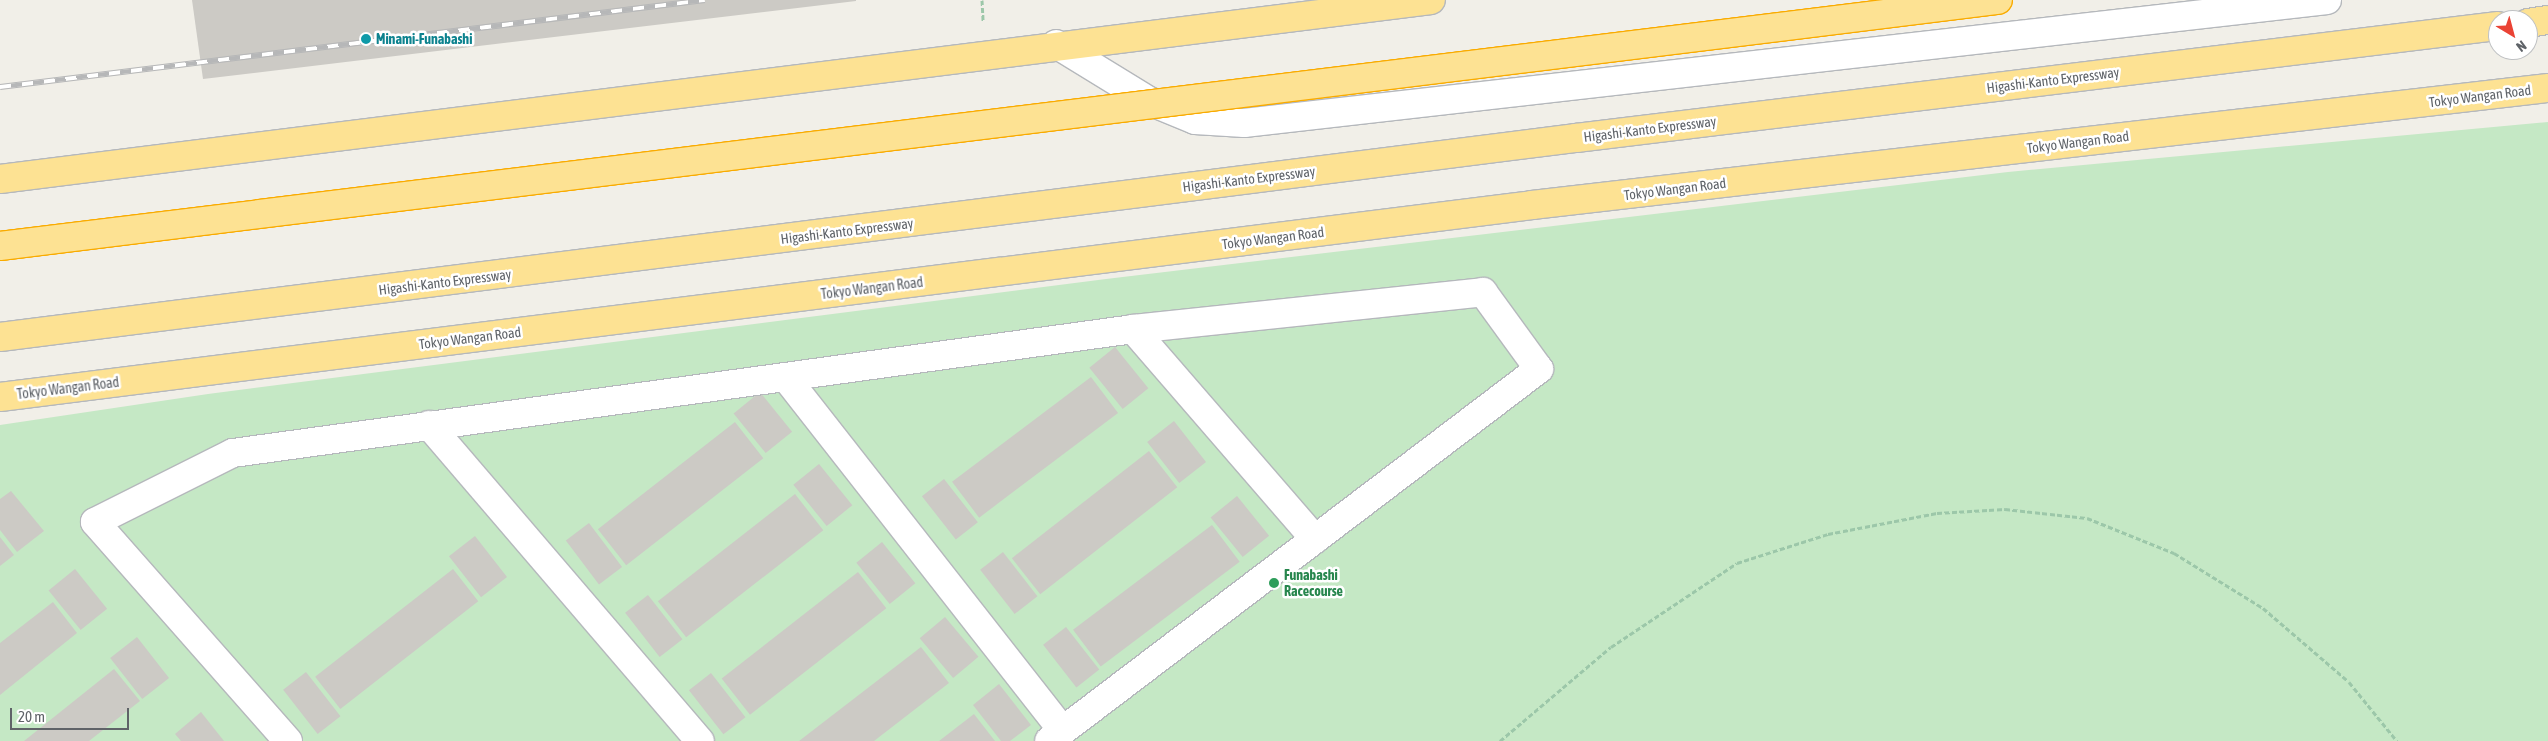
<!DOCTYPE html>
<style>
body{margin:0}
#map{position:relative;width:2548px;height:741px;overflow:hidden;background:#f1efe8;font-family:"Asap Condensed",sans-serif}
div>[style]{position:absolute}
.green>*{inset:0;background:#c5e8c5}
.building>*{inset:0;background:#cccac5;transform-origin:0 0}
.path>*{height:3px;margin-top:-1.5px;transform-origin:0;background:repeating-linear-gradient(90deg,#9cc7a9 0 5px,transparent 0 7.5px)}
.roads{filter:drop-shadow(1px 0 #b5b8bc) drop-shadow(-1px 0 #b5b8bc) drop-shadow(0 1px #b5b8bc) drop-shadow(0 -1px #b5b8bc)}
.minor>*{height:28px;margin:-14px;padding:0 14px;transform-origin:14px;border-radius:14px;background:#fff}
.highway>*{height:28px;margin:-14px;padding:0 14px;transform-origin:14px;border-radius:14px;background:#fde293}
.rail>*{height:5.5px;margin-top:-2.75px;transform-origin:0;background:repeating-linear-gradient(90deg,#fff 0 11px,#b6b7b8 0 22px);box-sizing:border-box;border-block:1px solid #b6b7b8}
.bridges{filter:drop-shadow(1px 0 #f9ab00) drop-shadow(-1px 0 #f9ab00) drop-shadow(0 1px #f9ab00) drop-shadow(0 -1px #f9ab00)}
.highway-bridge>*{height:28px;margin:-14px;padding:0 14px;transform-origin:14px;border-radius:14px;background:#fde293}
.dots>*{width:14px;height:14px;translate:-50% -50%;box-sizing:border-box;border:2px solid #fff;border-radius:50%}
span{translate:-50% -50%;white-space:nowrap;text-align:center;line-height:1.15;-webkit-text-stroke:5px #fff;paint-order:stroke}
.culture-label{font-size:14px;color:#0d838f;font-weight:700}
.left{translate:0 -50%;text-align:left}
.street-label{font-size:14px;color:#5f6368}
.leisure-label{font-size:14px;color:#27864d;font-weight:700}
.north{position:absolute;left:2488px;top:10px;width:50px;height:50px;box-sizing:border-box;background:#fff;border:1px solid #bfc1c3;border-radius:50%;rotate:143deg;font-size:14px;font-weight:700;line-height:20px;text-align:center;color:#5f6368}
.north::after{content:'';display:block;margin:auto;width:18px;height:22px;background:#ea4335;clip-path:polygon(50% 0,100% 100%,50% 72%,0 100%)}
.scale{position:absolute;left:10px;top:708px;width:119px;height:22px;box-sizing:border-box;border:2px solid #5f6368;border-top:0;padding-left:6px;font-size:15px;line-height:18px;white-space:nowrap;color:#5f6368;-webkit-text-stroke:4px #fff;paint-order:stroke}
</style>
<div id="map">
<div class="green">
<i style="clip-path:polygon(2548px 122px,2548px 741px,0 741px,0 425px,208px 394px,1106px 279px,2008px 172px)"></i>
</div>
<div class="building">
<i style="clip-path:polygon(192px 0,856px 0,856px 1px,203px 79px)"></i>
<i style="left:1115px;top:347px;width:53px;height:33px;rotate:51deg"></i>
<i style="left:1091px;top:377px;width:45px;height:174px;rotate:53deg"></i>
<i style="left:760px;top:392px;width:51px;height:34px;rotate:51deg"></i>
<i style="left:1174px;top:421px;width:52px;height:34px;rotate:52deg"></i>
<i style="left:735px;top:422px;width:46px;height:174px;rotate:52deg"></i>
<i style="left:1149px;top:451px;width:46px;height:174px;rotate:52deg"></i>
<i style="left:819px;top:464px;width:53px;height:33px;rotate:51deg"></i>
<i style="left:944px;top:479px;width:55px;height:28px;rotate:52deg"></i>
<i style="clip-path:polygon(11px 491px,44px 531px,17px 552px,0 530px,0 499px)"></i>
<i style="left:795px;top:494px;width:46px;height:174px;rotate:52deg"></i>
<i style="left:1237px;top:496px;width:51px;height:34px;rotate:51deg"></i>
<i style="left:589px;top:523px;width:55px;height:29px;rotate:53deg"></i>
<i style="left:1212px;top:525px;width:46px;height:174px;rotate:53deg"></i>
<i style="left:475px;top:536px;width:52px;height:33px;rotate:52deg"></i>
<i style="clip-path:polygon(0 537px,14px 555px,0 566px)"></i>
<i style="left:882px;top:542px;width:53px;height:33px;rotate:51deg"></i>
<i style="left:1003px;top:552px;width:56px;height:29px;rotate:52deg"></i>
<i style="left:75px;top:569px;width:51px;height:34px;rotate:51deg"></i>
<i style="left:453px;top:569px;width:41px;height:175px;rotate:52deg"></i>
<i style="left:858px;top:572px;width:46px;height:173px;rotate:52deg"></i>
<i style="left:648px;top:595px;width:56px;height:29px;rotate:52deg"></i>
<i style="clip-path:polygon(53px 602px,77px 633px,0 695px,0 643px)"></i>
<i style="left:945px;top:617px;width:52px;height:33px;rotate:50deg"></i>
<i style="left:1066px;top:627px;width:54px;height:29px;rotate:52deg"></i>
<i style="left:137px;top:637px;width:52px;height:34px;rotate:52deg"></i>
<i style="clip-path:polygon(921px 647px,949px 683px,874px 741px,799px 741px)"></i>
<i style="clip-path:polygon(114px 669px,140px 701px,89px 741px,24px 741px)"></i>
<i style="left:306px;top:672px;width:56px;height:29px;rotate:52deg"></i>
<i style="left:711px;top:673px;width:56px;height:28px;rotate:52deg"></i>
<i style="clip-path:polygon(999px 684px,1031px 725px,1010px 741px,1001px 741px,973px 705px)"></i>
<i style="clip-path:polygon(201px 712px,224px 741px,181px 741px,175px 734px)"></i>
<i style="clip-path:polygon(974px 714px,995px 741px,939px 741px)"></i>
</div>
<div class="path">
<i style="left:982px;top:0;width:22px;rotate:87deg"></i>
<i style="left:1500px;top:741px;width:145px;rotate:-40.3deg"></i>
<i style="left:1611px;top:647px;width:151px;rotate:-33.7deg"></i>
<i style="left:1737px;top:563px;width:96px;rotate:-17.7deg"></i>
<i style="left:1828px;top:534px;width:111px;rotate:-10.9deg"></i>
<i style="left:1937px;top:513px;width:68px;rotate:-3.4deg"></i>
<i style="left:2005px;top:509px;width:82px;rotate:6.3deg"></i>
<i style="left:2087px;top:518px;width:94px;rotate:21.9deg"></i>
<i style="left:2174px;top:553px;width:105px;rotate:31.7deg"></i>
<i style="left:2263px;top:608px;width:113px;rotate:40.7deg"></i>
<i style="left:2349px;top:682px;width:76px;rotate:50.9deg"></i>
</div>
<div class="roads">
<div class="minor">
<i style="left:1056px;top:44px;width:109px;rotate:31.5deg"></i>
<i style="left:1149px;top:101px;width:50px;rotate:22.4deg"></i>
<i style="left:1195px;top:120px;width:49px;rotate:3.5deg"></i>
<i style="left:1244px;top:123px;width:1090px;rotate:-6.48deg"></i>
<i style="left:1133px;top:329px;width:278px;rotate:49.1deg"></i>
<i style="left:787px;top:379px;width:446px;rotate:51.9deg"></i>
<i style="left:429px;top:425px;width:416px;rotate:49.4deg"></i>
<i style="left:288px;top:741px;width:292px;rotate:-131.4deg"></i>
<i style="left:95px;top:522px;width:154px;rotate:-26.6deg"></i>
<i style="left:233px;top:453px;width:909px;rotate:-7.84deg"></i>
<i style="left:1133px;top:329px;width:352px;rotate:-6deg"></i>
<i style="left:1483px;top:292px;width:95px;rotate:54deg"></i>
<i style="left:1539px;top:369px;width:615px;rotate:142.79deg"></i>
</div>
<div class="highway">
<i style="left:2528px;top:23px;width:20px;rotate:-9deg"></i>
<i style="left:0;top:179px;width:1442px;rotate:-7.13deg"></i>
<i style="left:0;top:337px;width:1589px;rotate:-7.2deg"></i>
<i style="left:1576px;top:138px;width:929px;rotate:-6.93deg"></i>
<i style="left:0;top:397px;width:1544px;rotate:-7.14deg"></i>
<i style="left:1532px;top:205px;width:1023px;rotate:-6.57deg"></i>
</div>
</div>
<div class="rail">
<i style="left:0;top:87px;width:710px;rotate:-7.03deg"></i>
</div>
<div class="bridges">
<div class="highway-bridge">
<i style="left:0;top:246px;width:2013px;rotate:-7.02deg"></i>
</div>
</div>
<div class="dots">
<i style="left:366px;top:39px;background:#0f9aa8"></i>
<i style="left:1274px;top:583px;background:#2e9e5b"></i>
</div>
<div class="culture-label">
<span class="left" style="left:376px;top:39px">Minami-Funabashi</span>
</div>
<div class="street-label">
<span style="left:2053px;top:80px;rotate:-7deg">Higashi-Kanto Expressway</span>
<span style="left:2480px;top:96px;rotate:-7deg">Tokyo Wangan Road</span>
<span style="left:1650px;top:129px;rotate:-7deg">Higashi-Kanto Expressway</span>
<span style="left:2078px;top:142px;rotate:-7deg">Tokyo Wangan Road</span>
<span style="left:1249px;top:179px;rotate:-7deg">Higashi-Kanto Expressway</span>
<span style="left:1675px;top:189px;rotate:-7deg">Tokyo Wangan Road</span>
<span style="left:847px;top:231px;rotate:-7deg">Higashi-Kanto Expressway</span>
<span style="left:1273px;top:238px;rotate:-7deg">Tokyo Wangan Road</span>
<span style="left:445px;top:282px;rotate:-7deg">Higashi-Kanto Expressway</span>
<span style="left:872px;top:288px;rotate:-7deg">Tokyo Wangan Road</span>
<span style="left:470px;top:338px;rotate:-7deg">Tokyo Wangan Road</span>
<span style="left:68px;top:388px;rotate:-7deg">Tokyo Wangan Road</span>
</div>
<div class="leisure-label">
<span class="left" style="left:1284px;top:583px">Funabashi<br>Racecourse</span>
</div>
<div class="north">N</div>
<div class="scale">20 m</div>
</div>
